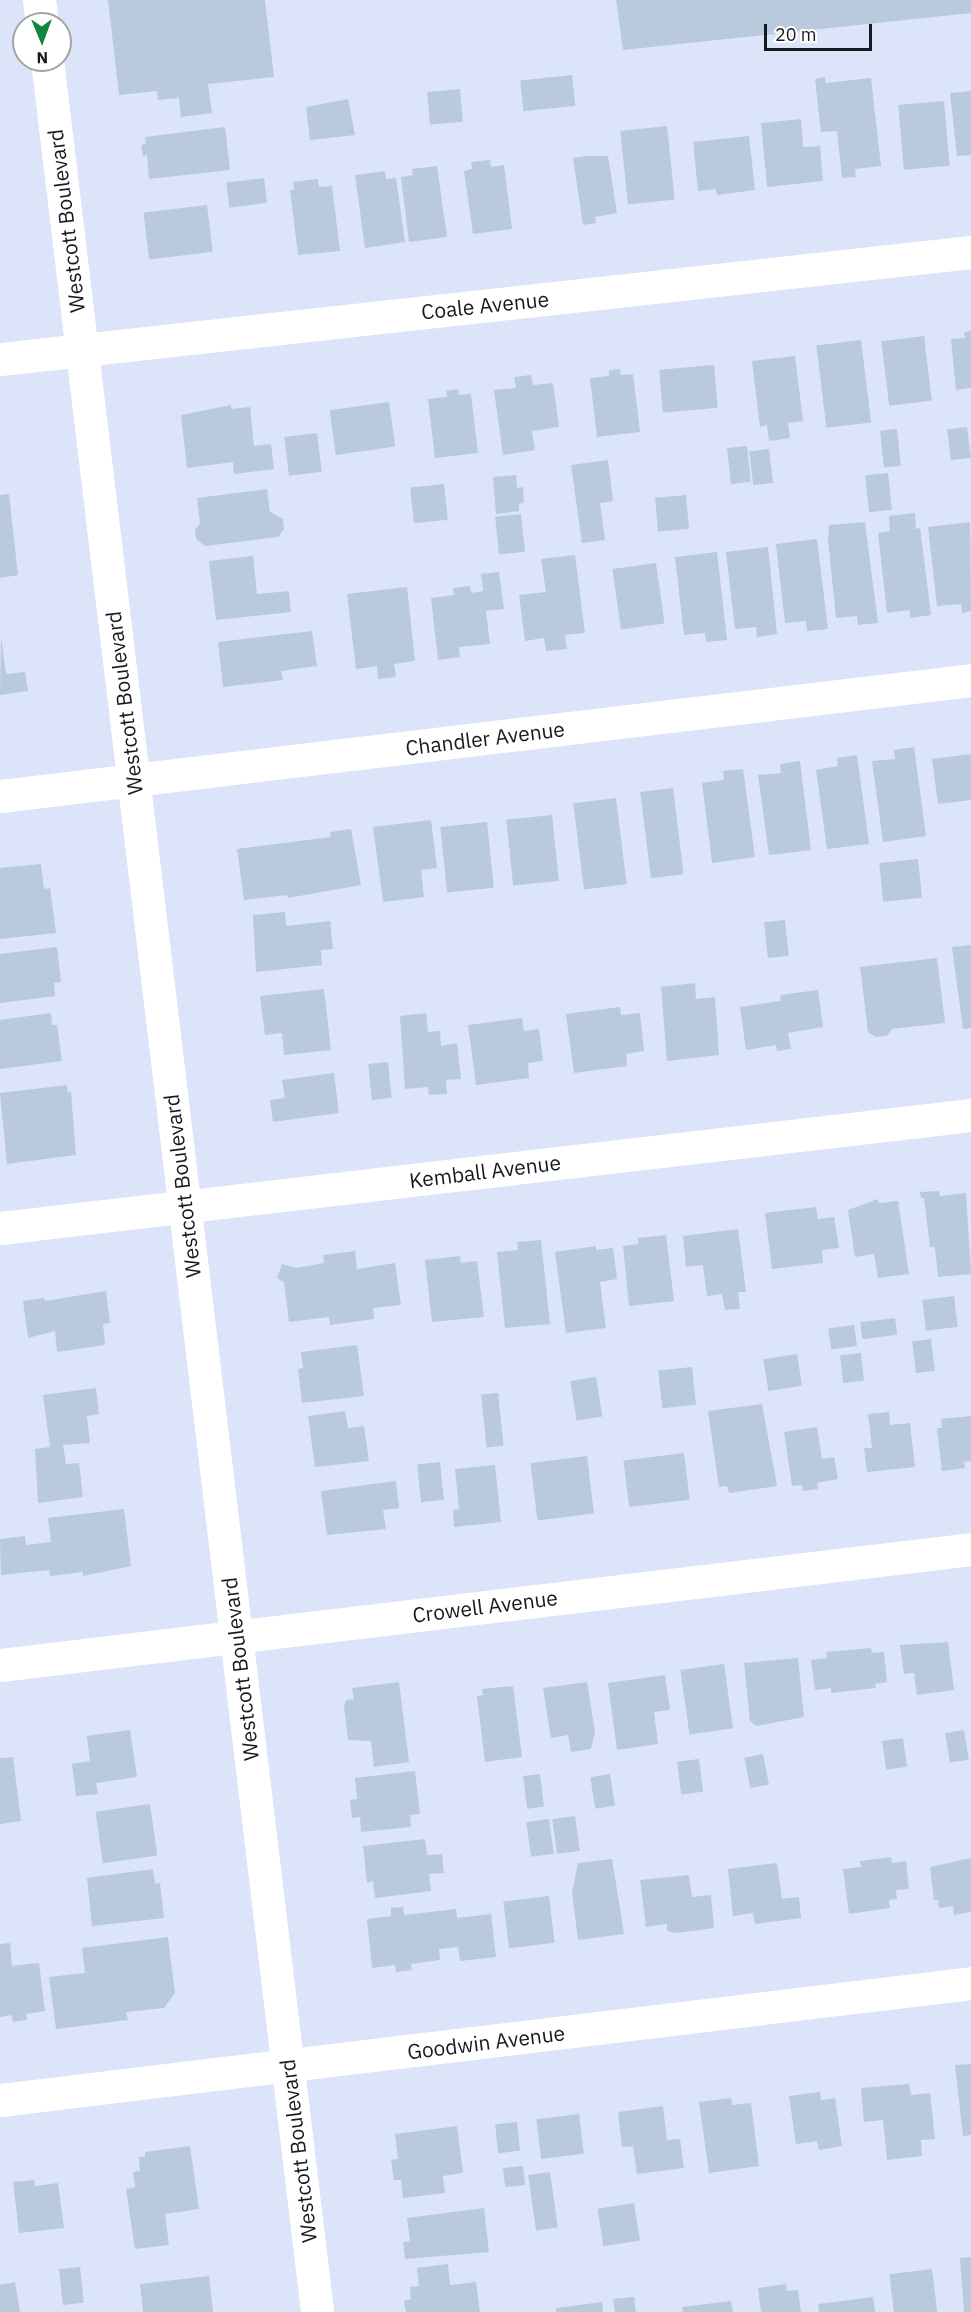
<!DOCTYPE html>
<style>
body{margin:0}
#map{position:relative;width:971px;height:2312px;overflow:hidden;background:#dce4fa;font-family:"IBM Plex Sans",sans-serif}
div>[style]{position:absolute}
.building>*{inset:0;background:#b8cadb;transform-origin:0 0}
.street>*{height:33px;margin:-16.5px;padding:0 16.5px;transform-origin:16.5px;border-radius:16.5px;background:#fff}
span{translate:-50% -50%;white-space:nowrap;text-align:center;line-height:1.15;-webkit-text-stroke:4.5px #fff;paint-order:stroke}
.street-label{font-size:21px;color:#161920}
.north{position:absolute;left:12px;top:12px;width:60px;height:60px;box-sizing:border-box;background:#fff;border:2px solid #a2a3a6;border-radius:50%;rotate:179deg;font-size:16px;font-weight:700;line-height:24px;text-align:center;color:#161920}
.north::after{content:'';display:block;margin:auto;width:21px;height:27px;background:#10853e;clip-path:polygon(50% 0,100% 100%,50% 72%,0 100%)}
.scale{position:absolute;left:764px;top:24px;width:108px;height:27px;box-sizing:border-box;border:3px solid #161920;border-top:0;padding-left:8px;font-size:18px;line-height:21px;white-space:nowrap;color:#161920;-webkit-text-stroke:4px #fff;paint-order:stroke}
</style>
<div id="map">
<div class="building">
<i style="clip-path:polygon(108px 0,265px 0,274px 77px,208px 84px,212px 113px,181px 117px,179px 98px,158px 100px,157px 91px,119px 95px)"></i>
<i style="clip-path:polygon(616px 0,971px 0,971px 13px,623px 50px)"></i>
<i style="left:572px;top:75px;width:31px;height:52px;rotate:84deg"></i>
<i style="clip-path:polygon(825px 77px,826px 83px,871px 78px,881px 166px,855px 169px,856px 177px,842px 178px,837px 131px,821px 132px,815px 79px)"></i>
<i style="left:460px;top:89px;width:33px;height:33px;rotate:85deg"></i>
<i style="clip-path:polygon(971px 91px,971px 155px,957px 156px,950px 93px)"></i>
<i style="clip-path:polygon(348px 99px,355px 135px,310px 140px,306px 107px)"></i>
<i style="left:944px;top:101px;width:65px;height:46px;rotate:85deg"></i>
<i style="clip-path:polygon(801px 119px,803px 147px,820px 146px,823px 181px,767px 187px,761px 123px)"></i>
<i style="left:667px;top:126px;width:74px;height:47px;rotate:84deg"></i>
<i style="clip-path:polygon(225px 127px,230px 170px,149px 179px,147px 155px,143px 156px,141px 145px,146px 144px,145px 137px)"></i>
<i style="clip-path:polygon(749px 136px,755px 190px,717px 195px,716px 189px,698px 191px,693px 142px)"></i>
<i style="clip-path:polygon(587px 156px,608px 156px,617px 213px,595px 217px,596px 223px,583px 225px,573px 158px)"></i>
<i style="clip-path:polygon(490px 160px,491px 167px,504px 165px,512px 229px,473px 234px,464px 171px,472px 169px,471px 162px)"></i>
<i style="clip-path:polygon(437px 166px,447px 237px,409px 242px,401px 177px,413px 175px,412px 169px)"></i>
<i style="clip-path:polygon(385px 171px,386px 179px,396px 178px,405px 242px,365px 248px,355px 175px)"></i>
<i style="left:264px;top:178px;width:25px;height:38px;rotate:83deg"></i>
<i style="clip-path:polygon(318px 179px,319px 187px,332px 186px,340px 251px,298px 255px,290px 190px,294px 190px,293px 182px)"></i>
<i style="left:207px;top:205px;width:47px;height:64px;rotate:83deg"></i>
<i style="clip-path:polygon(971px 331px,971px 388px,956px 390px,951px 339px,965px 338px,964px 332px)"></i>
<i style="left:924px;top:336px;width:65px;height:43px;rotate:83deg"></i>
<i style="left:861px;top:340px;width:83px;height:45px;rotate:83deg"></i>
<i style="clip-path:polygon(795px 356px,803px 421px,788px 423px,790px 438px,769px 441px,767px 425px,760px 427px,752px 361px)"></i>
<i style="left:714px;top:365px;width:43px;height:55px;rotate:85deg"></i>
<i style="clip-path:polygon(620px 369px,621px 375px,633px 374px,640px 432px,597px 437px,590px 378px,609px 376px,609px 370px)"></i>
<i style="clip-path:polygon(531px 375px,533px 385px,553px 383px,559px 427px,532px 431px,535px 450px,503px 455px,494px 390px,516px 388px,514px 377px)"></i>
<i style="clip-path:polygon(458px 389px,459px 395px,471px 394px,478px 453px,435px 458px,428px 399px,447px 397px,446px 391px)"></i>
<i style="left:389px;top:402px;width:45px;height:60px;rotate:82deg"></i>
<i style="clip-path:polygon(231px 405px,231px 409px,250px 407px,254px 446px,271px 444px,274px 469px,234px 474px,233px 462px,187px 468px,181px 415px)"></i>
<i style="left:967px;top:427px;width:31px;height:20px;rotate:83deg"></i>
<i style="left:897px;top:429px;width:37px;height:17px;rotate:84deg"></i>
<i style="left:317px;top:433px;width:39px;height:33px;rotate:83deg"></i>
<i style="left:747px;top:446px;width:36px;height:20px;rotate:84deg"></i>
<i style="left:769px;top:449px;width:34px;height:20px;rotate:83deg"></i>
<i style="clip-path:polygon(608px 460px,613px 501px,600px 503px,605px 540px,582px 543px,571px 465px)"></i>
<i style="left:888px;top:473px;width:37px;height:23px;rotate:84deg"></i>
<i style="clip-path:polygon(516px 475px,517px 488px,523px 487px,524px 503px,519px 504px,519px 511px,496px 514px,493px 477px)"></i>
<i style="left:444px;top:484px;width:36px;height:34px;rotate:84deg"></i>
<i style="clip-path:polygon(267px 489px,270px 512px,283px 519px,284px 529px,278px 537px,205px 546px,196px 539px,195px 530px,200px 523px,197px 498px)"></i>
<i style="clip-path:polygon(9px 494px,18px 575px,0 578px,0 495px)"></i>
<i style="left:686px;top:495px;width:34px;height:31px;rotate:85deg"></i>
<i style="clip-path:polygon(915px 513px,916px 529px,920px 528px,931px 615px,910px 618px,910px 610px,887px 613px,878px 533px,890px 531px,889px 516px)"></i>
<i style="left:521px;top:514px;width:38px;height:26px;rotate:84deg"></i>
<i style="clip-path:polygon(865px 522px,878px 623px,858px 625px,857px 616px,836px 618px,828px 540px,829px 525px)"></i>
<i style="clip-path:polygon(970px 522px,971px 611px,962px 613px,961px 604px,937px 606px,928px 527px)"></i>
<i style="clip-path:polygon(817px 539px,828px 629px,807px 631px,806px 621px,785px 623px,776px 544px)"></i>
<i style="clip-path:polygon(768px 547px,777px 634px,757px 637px,756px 627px,735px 629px,726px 552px)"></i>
<i style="clip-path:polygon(717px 552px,727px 640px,706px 642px,705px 633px,684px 635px,675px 557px)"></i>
<i style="clip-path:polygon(575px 555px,585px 633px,565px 635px,567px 649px,546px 651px,544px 638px,525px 641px,519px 595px,546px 592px,541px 559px)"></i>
<i style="clip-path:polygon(253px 556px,257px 594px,289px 591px,291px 612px,216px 620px,209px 561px)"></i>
<i style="left:656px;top:563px;width:61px;height:44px;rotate:82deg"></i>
<i style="clip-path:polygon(499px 572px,504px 609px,486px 611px,490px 644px,459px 647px,460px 657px,438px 660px,431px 598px,454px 595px,453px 588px,470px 586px,471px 593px,483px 591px,481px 574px)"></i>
<i style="clip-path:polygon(407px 587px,415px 661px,394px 664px,396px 677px,378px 679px,377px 666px,356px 669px,347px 594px)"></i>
<i style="clip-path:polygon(312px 631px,317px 666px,281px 671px,283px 680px,223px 687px,218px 642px)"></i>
<i style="clip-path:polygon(1px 636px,6px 674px,25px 672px,28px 691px,0 695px)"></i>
<i style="clip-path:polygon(914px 747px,926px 836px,883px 842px,872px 761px,895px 759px,894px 750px)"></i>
<i style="clip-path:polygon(971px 754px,971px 800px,938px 804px,932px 759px)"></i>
<i style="clip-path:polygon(857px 755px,869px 844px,827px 849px,816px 770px,838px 766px,837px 758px)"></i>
<i style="clip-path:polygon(800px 761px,811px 850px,769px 855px,758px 775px,781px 773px,780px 764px)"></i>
<i style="clip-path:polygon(743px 769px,755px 857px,712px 863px,702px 783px,724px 780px,723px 771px)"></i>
<i style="left:673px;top:788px;width:87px;height:33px;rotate:83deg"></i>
<i style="left:616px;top:798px;width:87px;height:43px;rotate:83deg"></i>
<i style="left:552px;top:815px;width:66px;height:46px;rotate:84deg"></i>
<i style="clip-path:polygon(431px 820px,437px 868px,421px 870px,424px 897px,383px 902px,373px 827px)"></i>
<i style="left:487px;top:822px;width:66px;height:47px;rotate:84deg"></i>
<i style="clip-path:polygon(351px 829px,361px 885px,288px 898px,287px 895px,244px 900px,237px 849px,331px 837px,330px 832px)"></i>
<i style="left:918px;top:859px;width:39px;height:39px;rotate:84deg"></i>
<i style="clip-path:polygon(41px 864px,44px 889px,50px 888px,56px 933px,0 939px,0 868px)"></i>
<i style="clip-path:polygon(285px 912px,286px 926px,330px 921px,333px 949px,321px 950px,322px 965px,256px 972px,253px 915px)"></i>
<i style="left:785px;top:920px;width:36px;height:21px;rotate:84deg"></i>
<i style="clip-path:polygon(971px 945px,971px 1028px,963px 1029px,952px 947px)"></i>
<i style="clip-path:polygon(57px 947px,61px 982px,54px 983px,55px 996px,0 1003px,0 954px)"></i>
<i style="clip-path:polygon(937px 958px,945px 1023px,892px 1029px,887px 1036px,876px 1037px,868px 1032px,860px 967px)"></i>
<i style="clip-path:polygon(695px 983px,696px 999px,715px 997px,719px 1055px,667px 1061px,661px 987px)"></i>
<i style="clip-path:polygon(324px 989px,331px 1050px,284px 1055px,282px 1033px,265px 1035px,260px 996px)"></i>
<i style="clip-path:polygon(818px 990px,823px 1027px,788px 1033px,791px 1049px,777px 1051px,776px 1045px,746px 1050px,740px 1007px,781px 1001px,780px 995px)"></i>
<i style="clip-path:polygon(620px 1007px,621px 1015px,640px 1013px,644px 1051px,626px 1054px,627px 1066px,574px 1073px,566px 1014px)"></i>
<i style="clip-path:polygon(51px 1013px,52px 1025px,57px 1025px,62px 1061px,0 1069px,0 1020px)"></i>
<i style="clip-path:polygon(426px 1013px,428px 1032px,440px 1031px,441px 1046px,457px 1043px,461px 1079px,446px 1080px,447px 1094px,429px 1095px,428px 1087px,405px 1089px,400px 1016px)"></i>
<i style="clip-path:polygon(522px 1018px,524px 1031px,539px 1029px,543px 1061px,528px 1063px,529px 1078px,476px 1085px,468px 1025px)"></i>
<i style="left:388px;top:1062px;width:36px;height:20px;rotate:84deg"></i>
<i style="clip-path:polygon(334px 1073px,339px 1113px,273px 1122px,270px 1100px,285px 1098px,282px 1080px)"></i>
<i style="clip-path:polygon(67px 1085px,68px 1093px,71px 1092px,76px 1155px,7px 1164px,0 1093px)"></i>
<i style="clip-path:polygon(939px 1191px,940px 1196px,966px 1193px,971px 1274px,938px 1277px,935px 1247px,930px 1247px,924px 1198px,921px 1198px,920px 1192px)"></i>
<i style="clip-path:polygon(878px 1199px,879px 1203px,898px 1201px,909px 1274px,878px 1278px,874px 1254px,855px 1257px,848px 1210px)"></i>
<i style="clip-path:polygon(816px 1207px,818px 1219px,834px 1217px,839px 1248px,822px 1250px,823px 1263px,772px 1269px,765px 1213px)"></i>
<i style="clip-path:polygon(738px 1229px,746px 1292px,738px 1292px,740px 1309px,725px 1310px,722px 1294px,707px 1296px,703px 1265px,686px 1267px,683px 1236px)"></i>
<i style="clip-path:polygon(666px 1235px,674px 1301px,629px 1306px,623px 1246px,638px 1244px,638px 1238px)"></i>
<i style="clip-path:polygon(541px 1240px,550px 1324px,505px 1328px,497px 1252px,518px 1250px,517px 1242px)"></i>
<i style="clip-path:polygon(596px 1246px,596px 1250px,613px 1248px,617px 1279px,600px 1282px,606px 1328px,566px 1333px,555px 1252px)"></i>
<i style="clip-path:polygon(355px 1251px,357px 1269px,395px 1263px,401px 1305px,373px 1308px,374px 1319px,330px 1325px,329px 1317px,289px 1322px,284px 1282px,277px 1278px,282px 1264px,296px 1268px,324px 1263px,323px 1255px)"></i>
<i style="clip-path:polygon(460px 1256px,461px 1263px,477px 1261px,484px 1317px,432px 1322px,425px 1260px)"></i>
<i style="clip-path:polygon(106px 1291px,110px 1323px,103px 1324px,105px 1345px,57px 1352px,55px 1331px,28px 1338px,23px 1301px,44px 1298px,45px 1301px)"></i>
<i style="left:954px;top:1296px;width:31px;height:32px;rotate:83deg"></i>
<i style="left:895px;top:1318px;width:17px;height:35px;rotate:83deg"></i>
<i style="left:854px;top:1325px;width:21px;height:26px;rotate:82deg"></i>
<i style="left:931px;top:1339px;width:32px;height:19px;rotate:83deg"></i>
<i style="clip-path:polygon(357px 1345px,364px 1396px,302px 1403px,298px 1369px,303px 1368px,301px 1352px)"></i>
<i style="left:861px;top:1353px;width:28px;height:21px;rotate:84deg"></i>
<i style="left:797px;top:1354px;width:32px;height:34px;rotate:81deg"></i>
<i style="left:692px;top:1367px;width:38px;height:34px;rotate:84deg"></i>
<i style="left:596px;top:1377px;width:40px;height:26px;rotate:81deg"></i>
<i style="clip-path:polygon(96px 1388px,99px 1414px,87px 1416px,90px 1443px,63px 1445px,66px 1464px,79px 1463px,83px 1497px,38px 1503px,35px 1449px,50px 1447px,43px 1395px)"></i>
<i style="left:498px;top:1393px;width:53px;height:17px;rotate:84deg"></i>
<i style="clip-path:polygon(762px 1404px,777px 1486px,729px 1493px,727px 1486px,719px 1487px,708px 1411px)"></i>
<i style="clip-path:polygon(345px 1411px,348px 1428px,364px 1426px,369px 1461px,315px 1467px,308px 1416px)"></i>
<i style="clip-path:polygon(889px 1412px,890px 1425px,910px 1423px,915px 1467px,867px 1472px,864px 1448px,872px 1448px,868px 1414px)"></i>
<i style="clip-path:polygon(971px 1416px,971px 1461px,964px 1462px,965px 1468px,942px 1471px,937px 1428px,942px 1428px,941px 1419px)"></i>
<i style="clip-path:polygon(817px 1427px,822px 1459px,834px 1457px,838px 1479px,817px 1483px,818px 1489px,803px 1491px,802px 1485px,792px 1486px,784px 1432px)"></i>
<i style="left:684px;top:1453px;width:47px;height:61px;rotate:83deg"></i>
<i style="left:587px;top:1456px;width:58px;height:57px;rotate:83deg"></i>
<i style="left:440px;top:1462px;width:38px;height:23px;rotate:84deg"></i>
<i style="clip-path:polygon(495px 1465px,501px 1522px,454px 1527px,453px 1510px,459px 1509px,455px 1469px)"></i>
<i style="clip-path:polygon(396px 1481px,399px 1508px,383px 1510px,386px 1529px,327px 1535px,321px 1491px)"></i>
<i style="clip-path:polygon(124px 1509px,131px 1566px,83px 1576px,83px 1572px,50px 1576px,49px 1570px,1px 1575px,0 1539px,25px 1536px,26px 1545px,51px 1542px,48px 1518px)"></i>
<i style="clip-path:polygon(948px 1642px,954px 1690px,917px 1695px,914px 1673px,904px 1674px,900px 1645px)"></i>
<i style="clip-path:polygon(871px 1648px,872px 1653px,884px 1652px,887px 1682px,875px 1684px,876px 1688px,831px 1693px,831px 1688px,815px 1690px,811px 1660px,827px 1658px,826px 1652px)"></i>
<i style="clip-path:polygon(798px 1658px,804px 1717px,756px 1726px,750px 1721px,744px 1663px)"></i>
<i style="left:724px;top:1664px;width:65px;height:44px;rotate:82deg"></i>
<i style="clip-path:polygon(665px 1675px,670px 1710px,654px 1712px,658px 1744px,617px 1750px,608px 1683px)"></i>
<i style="clip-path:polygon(399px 1682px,409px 1762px,374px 1767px,371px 1741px,348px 1740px,344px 1706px,346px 1700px,354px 1699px,352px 1688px)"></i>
<i style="clip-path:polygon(587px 1682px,595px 1732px,591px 1749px,571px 1752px,568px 1735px,551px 1738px,543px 1688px)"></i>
<i style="clip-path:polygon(513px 1686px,522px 1757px,485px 1762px,477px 1696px,483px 1695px,482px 1689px)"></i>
<i style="clip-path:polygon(130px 1730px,137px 1777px,96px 1783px,98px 1794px,76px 1796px,72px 1764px,90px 1761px,87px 1736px)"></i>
<i style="left:964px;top:1730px;width:30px;height:19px;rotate:81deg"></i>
<i style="left:903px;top:1738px;width:29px;height:21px;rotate:82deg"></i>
<i style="left:763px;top:1754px;width:31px;height:19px;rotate:79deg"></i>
<i style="clip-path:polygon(13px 1757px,21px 1821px,0 1824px,0 1758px)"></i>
<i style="left:699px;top:1759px;width:33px;height:22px;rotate:83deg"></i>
<i style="clip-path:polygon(415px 1771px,420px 1814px,410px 1815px,411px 1827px,361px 1832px,360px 1817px,352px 1818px,350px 1800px,357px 1799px,355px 1778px)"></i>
<i style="left:540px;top:1774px;width:33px;height:17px;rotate:83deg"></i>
<i style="left:610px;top:1774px;width:32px;height:20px;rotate:81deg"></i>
<i style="left:150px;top:1804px;width:52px;height:55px;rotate:82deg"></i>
<i style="left:575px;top:1816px;width:35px;height:23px;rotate:82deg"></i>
<i style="left:549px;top:1819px;width:35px;height:23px;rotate:82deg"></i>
<i style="clip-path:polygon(425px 1839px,427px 1855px,442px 1854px,444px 1873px,429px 1874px,431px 1891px,375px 1898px,373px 1881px,367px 1883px,363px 1846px)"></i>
<i style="clip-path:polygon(891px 1857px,892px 1863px,906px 1861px,909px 1889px,896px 1890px,897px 1899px,889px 1900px,890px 1908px,849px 1914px,843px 1869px,861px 1867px,860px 1861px)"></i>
<i style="clip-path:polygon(971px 1858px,971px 1912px,954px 1915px,953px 1906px,939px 1908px,938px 1900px,934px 1900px,930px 1867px)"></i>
<i style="clip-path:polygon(612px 1859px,624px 1934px,578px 1940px,572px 1892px,578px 1863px)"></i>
<i style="clip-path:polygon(777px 1863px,782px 1899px,799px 1897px,801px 1918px,755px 1924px,753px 1913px,733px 1916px,728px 1869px)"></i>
<i style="clip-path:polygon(153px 1869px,155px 1884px,160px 1883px,164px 1918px,92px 1926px,87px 1878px)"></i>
<i style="clip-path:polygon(689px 1875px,692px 1897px,711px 1895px,714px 1928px,676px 1933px,667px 1931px,667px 1924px,646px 1927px,640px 1880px)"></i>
<i style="left:549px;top:1896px;width:47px;height:46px;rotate:83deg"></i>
<i style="clip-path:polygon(403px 1907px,404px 1915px,456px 1909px,457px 1918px,491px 1914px,496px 1957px,460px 1961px,458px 1947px,439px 1949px,440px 1960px,411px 1964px,412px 1970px,396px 1972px,395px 1965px,372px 1968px,367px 1919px,391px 1916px,391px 1908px)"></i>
<i style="clip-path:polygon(168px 1937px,175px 1993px,164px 2008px,126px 2012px,128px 2020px,56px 2029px,49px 1977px,85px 1973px,82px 1948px)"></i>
<i style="clip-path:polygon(10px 1943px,12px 1966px,39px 1963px,45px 2011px,26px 2014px,27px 2020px,13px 2022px,12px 2015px,0 2017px,0 1944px)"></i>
<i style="clip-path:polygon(971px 2064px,971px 2135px,963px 2136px,955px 2065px)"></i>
<i style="clip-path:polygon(909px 2084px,911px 2095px,930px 2093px,935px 2139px,921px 2140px,922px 2156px,887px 2160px,883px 2120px,864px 2122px,861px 2088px)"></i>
<i style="clip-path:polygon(820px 2092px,821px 2100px,835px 2098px,842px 2146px,819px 2150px,817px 2141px,796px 2144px,789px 2096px)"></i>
<i style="clip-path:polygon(731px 2098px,732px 2105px,751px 2103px,759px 2166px,709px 2173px,699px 2102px)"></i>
<i style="clip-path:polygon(663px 2106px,667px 2140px,680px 2139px,684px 2168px,637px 2174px,633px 2146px,622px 2147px,618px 2112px)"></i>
<i style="left:579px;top:2114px;width:40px;height:43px;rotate:83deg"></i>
<i style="left:517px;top:2122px;width:29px;height:22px;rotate:84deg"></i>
<i style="clip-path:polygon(457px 2126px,463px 2173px,443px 2176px,445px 2193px,403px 2198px,401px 2180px,394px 2180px,391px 2160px,398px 2159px,395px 2134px)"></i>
<i style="clip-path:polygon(190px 2146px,199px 2209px,165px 2214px,169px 2245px,135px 2249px,126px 2189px,135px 2187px,133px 2172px,140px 2171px,139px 2157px,145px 2157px,145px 2152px)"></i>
<i style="left:523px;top:2166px;width:19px;height:20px;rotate:84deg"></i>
<i style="left:550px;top:2172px;width:56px;height:22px;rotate:82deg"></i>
<i style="clip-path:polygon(34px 2180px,35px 2186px,58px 2183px,64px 2228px,19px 2233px,13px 2182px)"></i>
<i style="left:634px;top:2203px;width:38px;height:37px;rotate:81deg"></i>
<i style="clip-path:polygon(484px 2208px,489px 2252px,405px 2259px,403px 2242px,410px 2241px,407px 2218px)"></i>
<i style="clip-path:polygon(971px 2257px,971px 2312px,964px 2312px,960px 2258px)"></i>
<i style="clip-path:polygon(448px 2264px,450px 2285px,476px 2282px,480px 2312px,406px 2312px,404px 2301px,411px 2299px,410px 2287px,419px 2286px,417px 2268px)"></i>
<i style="left:80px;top:2267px;width:36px;height:21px;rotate:84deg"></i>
<i style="left:932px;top:2269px;width:43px;height:43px;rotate:83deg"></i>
<i style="clip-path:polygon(209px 2276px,213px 2312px,143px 2312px,140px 2284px)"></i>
<i style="clip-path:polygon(15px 2282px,20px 2312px,0 2312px,0 2285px)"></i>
<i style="clip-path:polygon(786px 2284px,787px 2291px,798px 2290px,801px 2312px,761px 2312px,758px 2288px)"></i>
<i style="clip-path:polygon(634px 2297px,636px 2312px,615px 2312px,613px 2299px)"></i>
<i style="clip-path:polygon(873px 2297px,875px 2312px,819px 2312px,818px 2304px)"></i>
<i style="clip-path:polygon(731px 2301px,733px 2312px,683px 2312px,682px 2307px)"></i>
<i style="clip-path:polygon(602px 2302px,603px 2312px,556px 2312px,556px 2308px)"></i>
</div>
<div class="street">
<i style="left:39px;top:0;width:24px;rotate:83deg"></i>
<i style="left:47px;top:60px;width:2268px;rotate:83.16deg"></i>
<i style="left:0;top:359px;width:977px;rotate:-6.29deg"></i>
<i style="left:0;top:796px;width:978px;rotate:-6.81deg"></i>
<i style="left:0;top:1228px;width:978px;rotate:-6.64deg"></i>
<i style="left:0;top:1665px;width:978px;rotate:-6.81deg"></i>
<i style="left:0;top:2100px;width:978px;rotate:-6.87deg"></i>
</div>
<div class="street-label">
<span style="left:66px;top:221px;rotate:-97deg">Westcott Boulevard</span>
<span style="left:485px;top:305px;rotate:-6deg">Coale Avenue</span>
<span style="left:124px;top:703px;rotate:-97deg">Westcott Boulevard</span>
<span style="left:485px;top:738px;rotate:-7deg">Chandler Avenue</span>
<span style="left:485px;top:1171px;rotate:-7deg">Kemball Avenue</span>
<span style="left:182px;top:1186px;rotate:-97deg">Westcott Boulevard</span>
<span style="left:485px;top:1606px;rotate:-7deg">Crowell Avenue</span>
<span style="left:240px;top:1669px;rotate:-97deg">Westcott Boulevard</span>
<span style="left:486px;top:2042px;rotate:-7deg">Goodwin Avenue</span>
<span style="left:298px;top:2151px;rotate:-97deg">Westcott Boulevard</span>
</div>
<div class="north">N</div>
<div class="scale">20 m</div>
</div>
